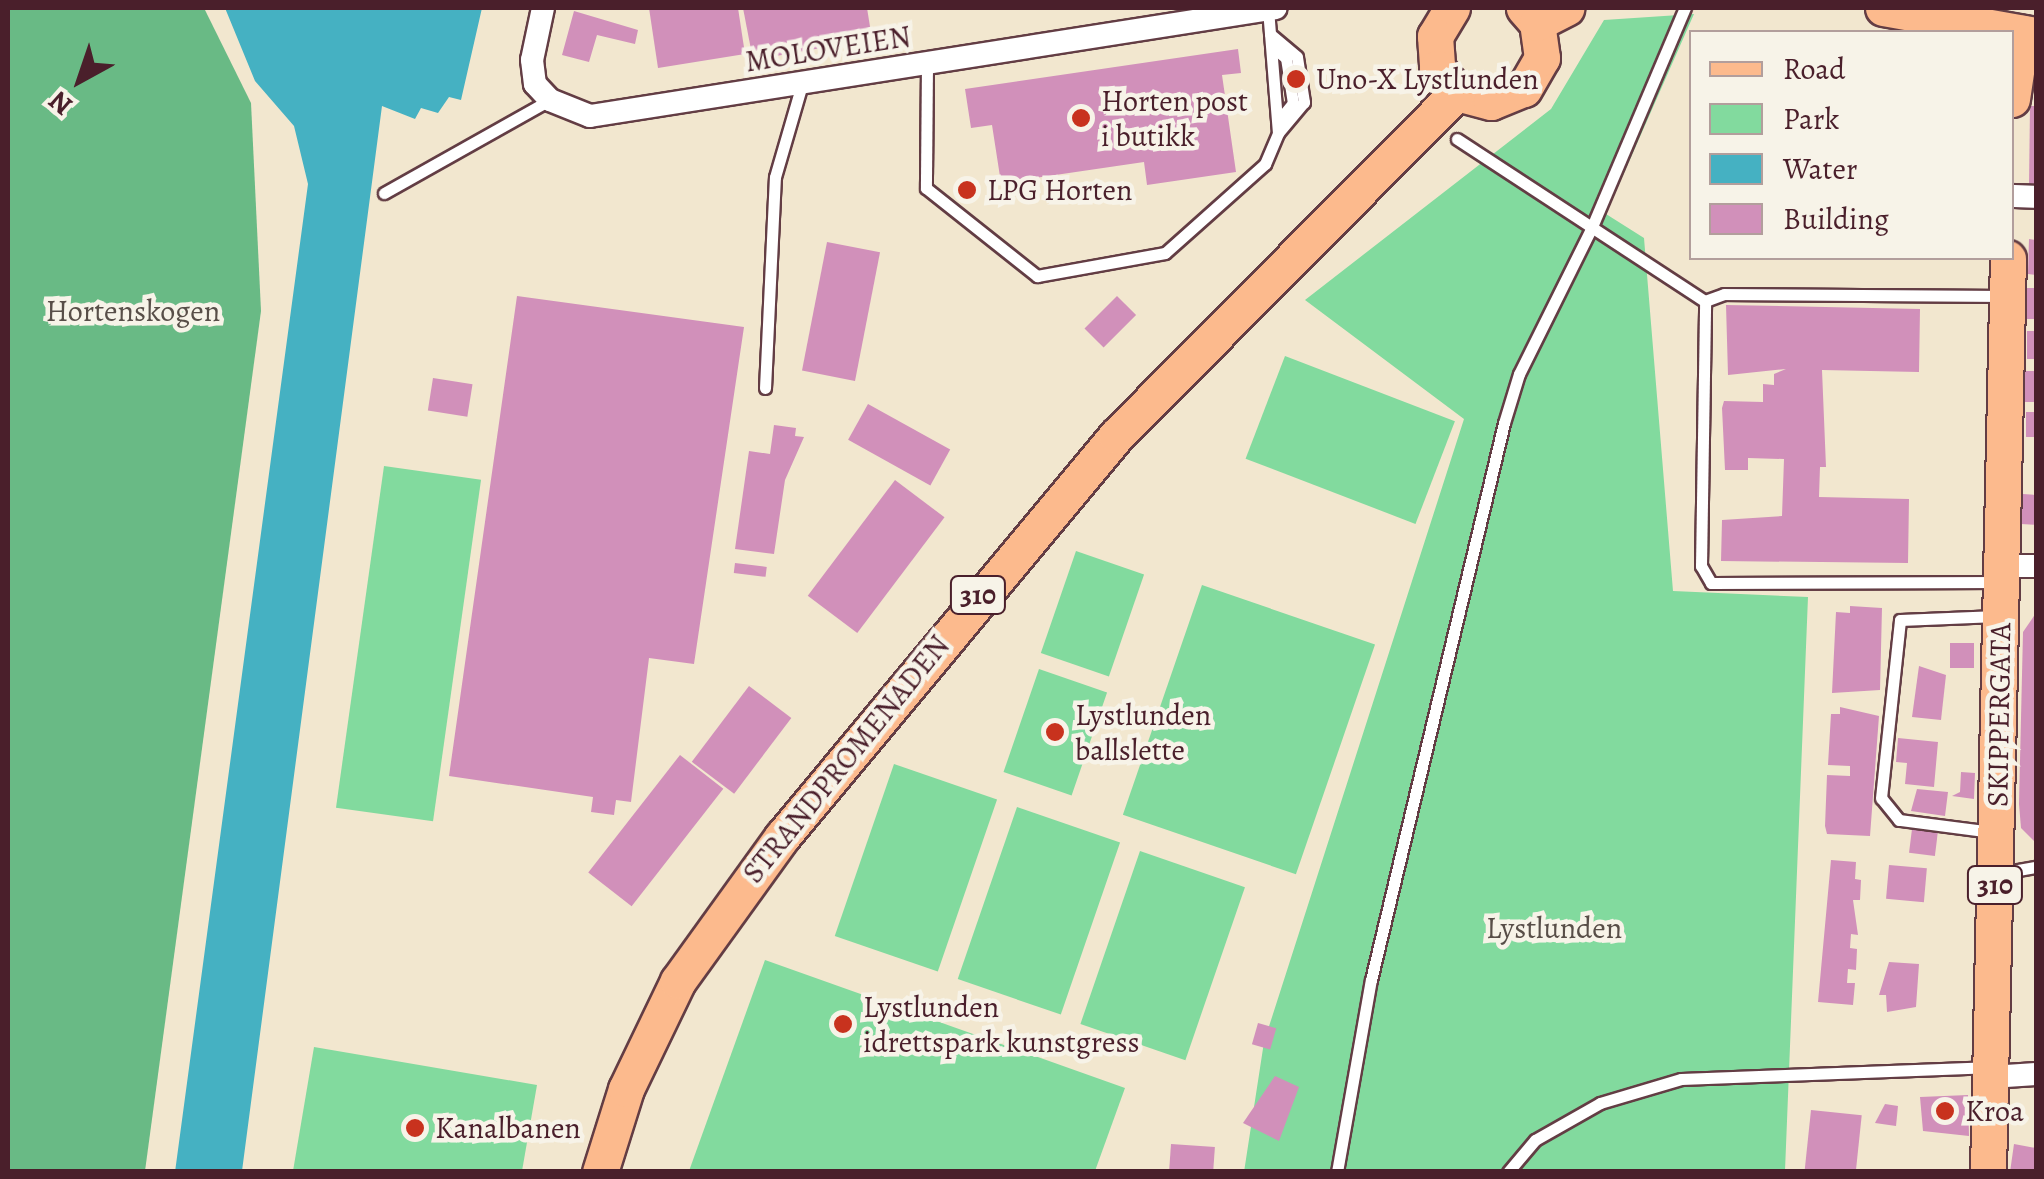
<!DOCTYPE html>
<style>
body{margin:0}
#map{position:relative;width:2044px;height:1179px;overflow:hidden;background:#f2e7cf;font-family:Alegreya,serif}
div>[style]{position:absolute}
.green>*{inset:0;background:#82da9e;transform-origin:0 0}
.forest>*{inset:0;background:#69ba85}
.water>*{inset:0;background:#45b1c2}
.building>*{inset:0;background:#d190ba;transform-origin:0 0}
.roads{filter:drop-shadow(2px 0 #633d44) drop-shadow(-2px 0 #633d44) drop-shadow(0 2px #633d44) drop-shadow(0 -2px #633d44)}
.service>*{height:11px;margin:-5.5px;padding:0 5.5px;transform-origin:5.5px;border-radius:5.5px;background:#fff}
.minor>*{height:22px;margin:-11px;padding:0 11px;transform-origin:11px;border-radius:11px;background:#fff}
.primary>*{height:35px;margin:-17.5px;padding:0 17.5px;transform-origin:17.5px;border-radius:17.5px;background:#fcba8d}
.dots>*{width:28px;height:28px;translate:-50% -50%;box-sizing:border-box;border:5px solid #f7f3e8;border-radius:50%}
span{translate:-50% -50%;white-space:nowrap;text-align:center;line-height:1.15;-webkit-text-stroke:9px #f7f3e8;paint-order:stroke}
.shield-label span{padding:2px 8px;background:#f7f3e8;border:2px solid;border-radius:8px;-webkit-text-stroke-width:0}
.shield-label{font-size:28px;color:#4a1f2b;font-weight:700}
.street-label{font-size:30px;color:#4a1f2b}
.poi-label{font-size:30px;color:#4a1f2b}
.left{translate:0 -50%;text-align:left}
.park-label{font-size:30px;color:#584e48}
.frame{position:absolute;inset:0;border:10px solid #4a1f2b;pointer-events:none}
.legend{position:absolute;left:1689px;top:30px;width:325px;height:230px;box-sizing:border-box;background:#f7f3e8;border:2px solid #b29e9c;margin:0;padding:12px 18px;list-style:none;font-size:30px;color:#4a1f2b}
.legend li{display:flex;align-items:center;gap:20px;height:50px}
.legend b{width:50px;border:2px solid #b29e9c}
.north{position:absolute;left:30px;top:30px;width:100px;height:100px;-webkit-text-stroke:8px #f7f3e8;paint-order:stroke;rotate:220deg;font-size:28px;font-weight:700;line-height:40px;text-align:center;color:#4a1f2b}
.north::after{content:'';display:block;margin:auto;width:35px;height:45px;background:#4a1f2b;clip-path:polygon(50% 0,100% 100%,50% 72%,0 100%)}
</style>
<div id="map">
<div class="green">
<i style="clip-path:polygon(1694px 14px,1606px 214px,1644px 238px,1673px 591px,1808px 597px,1785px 1171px,1244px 1172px,1264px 1042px,1464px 419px,1305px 300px,1551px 109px,1604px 20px)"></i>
<i style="left:1285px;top:356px;width:182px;height:110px;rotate:21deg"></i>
<i style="left:384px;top:466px;width:98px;height:345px;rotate:8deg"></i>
<i style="left:1076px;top:551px;width:72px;height:108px;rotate:19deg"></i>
<i style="left:1202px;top:585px;width:183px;height:243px;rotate:19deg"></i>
<i style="left:1039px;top:669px;width:72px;height:109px;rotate:19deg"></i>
<i style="left:894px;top:764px;width:109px;height:182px;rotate:19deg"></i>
<i style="left:1017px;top:807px;width:109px;height:182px;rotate:19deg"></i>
<i style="left:1140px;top:851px;width:111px;height:183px;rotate:19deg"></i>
<i style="clip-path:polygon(765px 960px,1125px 1088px,1095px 1171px,689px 1171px)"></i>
<i style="clip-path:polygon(314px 1047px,537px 1085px,522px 1171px,293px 1171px)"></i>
</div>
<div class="forest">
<i style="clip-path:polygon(8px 8px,204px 8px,251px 103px,261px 311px,145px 1171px,8px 1171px)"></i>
</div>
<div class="water">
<i style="clip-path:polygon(225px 8px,482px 8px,461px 100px,449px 97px,438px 113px,421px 108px,415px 119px,382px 106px,242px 1171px,175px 1172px,308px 184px,294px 126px,255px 81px)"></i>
</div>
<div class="building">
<i style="clip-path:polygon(649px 8px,738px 8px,745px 54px,658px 68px)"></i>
<i style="clip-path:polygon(743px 8px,867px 8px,872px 39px,753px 60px)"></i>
<i style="clip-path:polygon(574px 11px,638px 30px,635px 44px,597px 35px,589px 62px,562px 55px)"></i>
<i style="clip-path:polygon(1238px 49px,1241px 73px,1222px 75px,1236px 172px,1147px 185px,1144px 162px,1001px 183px,992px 125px,971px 128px,965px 89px)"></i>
<i style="clip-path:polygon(2030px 106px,2036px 106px,2036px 186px,2029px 186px)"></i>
<i style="clip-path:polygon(2029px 239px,2036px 240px,2036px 275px,2028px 274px)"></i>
<i style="left:827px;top:242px;width:54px;height:131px;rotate:11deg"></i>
<i style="left:2027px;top:288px;width:9px;height:31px"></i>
<i style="clip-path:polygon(517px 296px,744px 327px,694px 664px,649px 658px,631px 802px,616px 800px,614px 815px,591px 812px,593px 797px,449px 776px)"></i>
<i style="left:1117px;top:296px;width:27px;height:46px;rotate:45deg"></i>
<i style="clip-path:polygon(1726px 305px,1920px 309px,1919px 372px,1822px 370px,1826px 467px,1820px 467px,1819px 497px,1909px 499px,1908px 563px,1721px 561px,1722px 520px,1782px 516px,1784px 459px,1748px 458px,1748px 470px,1725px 470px,1722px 408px,1724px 401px,1763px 402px,1763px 384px,1774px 385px,1774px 374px,1786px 369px,1728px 375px)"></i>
<i style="left:2027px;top:331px;width:9px;height:28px"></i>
<i style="left:2025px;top:371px;width:11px;height:31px"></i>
<i style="left:433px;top:378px;width:40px;height:33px;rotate:9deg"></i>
<i style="left:868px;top:404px;width:94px;height:41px;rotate:29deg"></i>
<i style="left:2026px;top:412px;width:10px;height:25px"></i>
<i style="clip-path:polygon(774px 425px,796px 428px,795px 436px,804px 437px,785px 480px,774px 554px,735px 549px,749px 451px,770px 454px)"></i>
<i style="left:895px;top:480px;width:62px;height:145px;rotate:37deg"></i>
<i style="left:2023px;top:494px;width:13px;height:30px;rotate:4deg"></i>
<i style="left:735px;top:563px;width:32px;height:10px;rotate:7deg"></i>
<i style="clip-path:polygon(1850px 606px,1882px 608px,1880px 690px,1832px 693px,1836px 612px,1850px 613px)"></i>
<i style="clip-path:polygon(2036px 613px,2036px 843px,2021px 828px,2019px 804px,2023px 632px)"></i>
<i style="left:1950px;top:643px;width:24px;height:25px"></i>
<i style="clip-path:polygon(1919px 666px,1946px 675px,1941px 720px,1912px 717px)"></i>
<i style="left:749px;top:686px;width:53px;height:95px;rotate:37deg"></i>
<i style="clip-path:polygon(1840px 707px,1879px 716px,1870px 836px,1827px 834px,1825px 826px,1827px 775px,1850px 776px,1850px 766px,1828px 765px,1831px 714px,1840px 714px)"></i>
<i style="clip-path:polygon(1898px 738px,1938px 742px,1934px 787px,1905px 784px,1907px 763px,1896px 762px)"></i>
<i style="left:680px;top:755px;width:55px;height:149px;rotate:38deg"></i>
<i style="clip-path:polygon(1961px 772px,1975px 773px,1974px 799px,1952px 796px,1960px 792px)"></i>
<i style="clip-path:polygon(1917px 789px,1948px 792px,1945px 816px,1911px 811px)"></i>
<i style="left:1912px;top:829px;width:26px;height:24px;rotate:7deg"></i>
<i style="clip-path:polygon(1831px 860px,1856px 862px,1855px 879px,1861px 880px,1860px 900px,1853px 900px,1858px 935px,1851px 934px,1850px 948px,1857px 949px,1856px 970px,1848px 969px,1847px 983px,1855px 983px,1853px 1005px,1818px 1002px)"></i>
<i style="left:1889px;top:865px;width:38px;height:34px;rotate:5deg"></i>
<i style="clip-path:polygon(1889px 962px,1919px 964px,1916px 1007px,1887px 1012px,1886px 995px,1879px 995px)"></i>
<i style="left:1258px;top:1023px;width:19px;height:22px;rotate:16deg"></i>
<i style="clip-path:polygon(1275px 1076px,1299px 1087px,1279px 1141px,1243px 1123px)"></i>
<i style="clip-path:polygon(1968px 1095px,1969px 1136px,1923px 1131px,1920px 1097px)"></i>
<i style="clip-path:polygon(1885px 1104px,1898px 1106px,1896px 1126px,1875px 1123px)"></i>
<i style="left:1811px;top:1110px;width:51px;height:62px;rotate:6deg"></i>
<i style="left:1171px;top:1144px;width:44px;height:28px;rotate:4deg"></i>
<i style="clip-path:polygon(2014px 1144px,2036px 1148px,2036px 1172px,2010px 1172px)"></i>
</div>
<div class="roads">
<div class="service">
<i style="left:1270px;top:34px;width:35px;rotate:40deg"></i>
<i style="left:1297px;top:57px;width:46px;rotate:81.2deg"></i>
<i style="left:1304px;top:102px;width:40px;rotate:130deg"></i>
<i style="left:1274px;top:48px;width:16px;rotate:40deg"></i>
<i style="left:1286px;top:58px;width:46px;rotate:81.2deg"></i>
<i style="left:1293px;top:103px;width:21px;rotate:129deg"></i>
<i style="left:927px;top:64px;width:124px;rotate:90.5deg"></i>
<i style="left:926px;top:188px;width:142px;rotate:38.4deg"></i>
<i style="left:1037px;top:276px;width:130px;rotate:-10.2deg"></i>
<i style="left:1165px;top:253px;width:134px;rotate:-41.7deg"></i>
<i style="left:1265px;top:164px;width:34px;rotate:-67deg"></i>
<i style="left:1278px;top:133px;width:124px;rotate:-94.6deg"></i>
<i style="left:1457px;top:139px;width:296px;rotate:33.2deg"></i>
<i style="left:384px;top:193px;width:190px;rotate:-29.3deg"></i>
<i style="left:765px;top:388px;width:211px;rotate:-87.3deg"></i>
<i style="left:775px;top:177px;width:97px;rotate:-73.8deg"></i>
<i style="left:1998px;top:582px;width:287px;rotate:179.8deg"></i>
<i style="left:1711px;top:583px;width:20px;rotate:-120deg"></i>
<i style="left:1701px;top:566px;width:265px;rotate:-89.1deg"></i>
<i style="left:1705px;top:301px;width:20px;rotate:-20deg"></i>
<i style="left:1724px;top:294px;width:277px;rotate:0.4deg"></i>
<i style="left:1992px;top:832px;width:94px;rotate:-172.6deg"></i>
<i style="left:1899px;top:820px;width:28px;rotate:-129deg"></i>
<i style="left:1881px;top:798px;width:179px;rotate:-83.9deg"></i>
<i style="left:1900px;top:620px;width:97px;rotate:-2.4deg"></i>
<i style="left:2001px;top:873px;width:36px;rotate:-10deg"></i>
<i style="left:1337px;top:1172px;width:195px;rotate:-80deg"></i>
<i style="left:1371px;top:980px;width:573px;rotate:-76.57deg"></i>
<i style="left:1504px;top:423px;width:51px;rotate:-73deg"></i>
<i style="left:1519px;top:374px;width:162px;rotate:-63.6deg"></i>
<i style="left:1591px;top:229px;width:240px;rotate:-67deg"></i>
<i style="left:1508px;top:1172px;width:42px;rotate:-49.8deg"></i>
<i style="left:1535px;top:1140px;width:75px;rotate:-29.6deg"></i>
<i style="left:1600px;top:1103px;width:84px;rotate:-16.5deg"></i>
<i style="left:1681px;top:1079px;width:306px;rotate:-2.2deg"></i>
</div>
<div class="minor">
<i style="left:543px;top:8px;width:53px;rotate:101.9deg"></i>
<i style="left:532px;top:60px;width:24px;rotate:83deg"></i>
<i style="left:535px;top:84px;width:22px;rotate:47deg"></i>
<i style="left:550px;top:100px;width:43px;rotate:21.8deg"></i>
<i style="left:590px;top:116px;width:694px;rotate:-8.95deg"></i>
<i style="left:2012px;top:196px;width:24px;rotate:2deg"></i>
<i style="left:2003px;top:566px;width:33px"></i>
<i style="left:1991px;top:1077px;width:45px;rotate:-3.8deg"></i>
</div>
<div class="primary">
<i style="left:1452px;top:8px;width:33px;rotate:121deg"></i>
<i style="left:1435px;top:36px;width:32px;rotate:86deg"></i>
<i style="left:1437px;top:68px;width:32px;rotate:51deg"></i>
<i style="left:1457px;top:93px;width:35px;rotate:15deg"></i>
<i style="left:1491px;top:102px;width:35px;rotate:-22deg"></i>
<i style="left:1524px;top:89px;width:36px;rotate:-60deg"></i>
<i style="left:1542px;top:58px;width:35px;rotate:-98deg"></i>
<i style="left:1537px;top:23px;width:20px;rotate:-131deg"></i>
<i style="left:1883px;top:8px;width:155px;rotate:10deg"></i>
<i style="left:1537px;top:23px;width:33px;rotate:-27deg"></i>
<i style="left:2012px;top:99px;width:67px;rotate:-81.4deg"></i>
<i style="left:600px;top:1172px;width:87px;rotate:-72.6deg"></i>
<i style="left:626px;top:1089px;width:120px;rotate:-64.3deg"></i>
<i style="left:678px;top:981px;width:178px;rotate:-54.2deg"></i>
<i style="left:782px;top:837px;width:522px;rotate:-50.21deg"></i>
<i style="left:1116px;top:436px;width:484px;rotate:-45.2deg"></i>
<i style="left:1988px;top:1172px;width:914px;rotate:-88.75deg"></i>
</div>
</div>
<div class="dots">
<i style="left:1296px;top:79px;background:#c8321e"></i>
<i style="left:1081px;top:118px;background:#c8321e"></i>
<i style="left:967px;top:190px;background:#c8321e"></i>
<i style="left:1055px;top:732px;background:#c8321e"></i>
<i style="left:843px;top:1024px;background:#c8321e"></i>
<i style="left:1945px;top:1111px;background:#c8321e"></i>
<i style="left:415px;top:1128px;background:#c8321e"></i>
</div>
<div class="shield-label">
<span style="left:978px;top:595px">310</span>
<span style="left:1995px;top:885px">310</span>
</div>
<div class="street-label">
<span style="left:828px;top:49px;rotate:-9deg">MOLOVEIEN</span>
<span style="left:1999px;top:715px;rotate:-89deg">SKIPPERGATA</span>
<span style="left:846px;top:759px;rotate:-51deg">STRANDPROMENADEN</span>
</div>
<div class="poi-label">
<span class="left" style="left:1316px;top:79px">Uno-X Lystlunden</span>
<span class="left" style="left:1101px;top:118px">Horten post<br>i butikk</span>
<span class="left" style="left:987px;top:190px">LPG Horten</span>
<span class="left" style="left:1075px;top:732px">Lystlunden<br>ballslette</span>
<span class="left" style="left:863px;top:1024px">Lystlunden<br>idrettspark kunstgress</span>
<span class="left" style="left:1965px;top:1111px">Kroa</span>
<span class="left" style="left:435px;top:1128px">Kanalbanen</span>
</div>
<div class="park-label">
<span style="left:133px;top:311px">Hortenskogen</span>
<span style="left:1554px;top:928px">Lystlunden</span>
</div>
<div class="frame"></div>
<ul class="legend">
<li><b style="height:12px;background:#fcba8d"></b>Road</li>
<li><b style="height:28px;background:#82da9e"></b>Park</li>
<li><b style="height:28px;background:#45b1c2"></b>Water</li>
<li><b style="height:28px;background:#d190ba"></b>Building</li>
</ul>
<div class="north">N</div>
</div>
